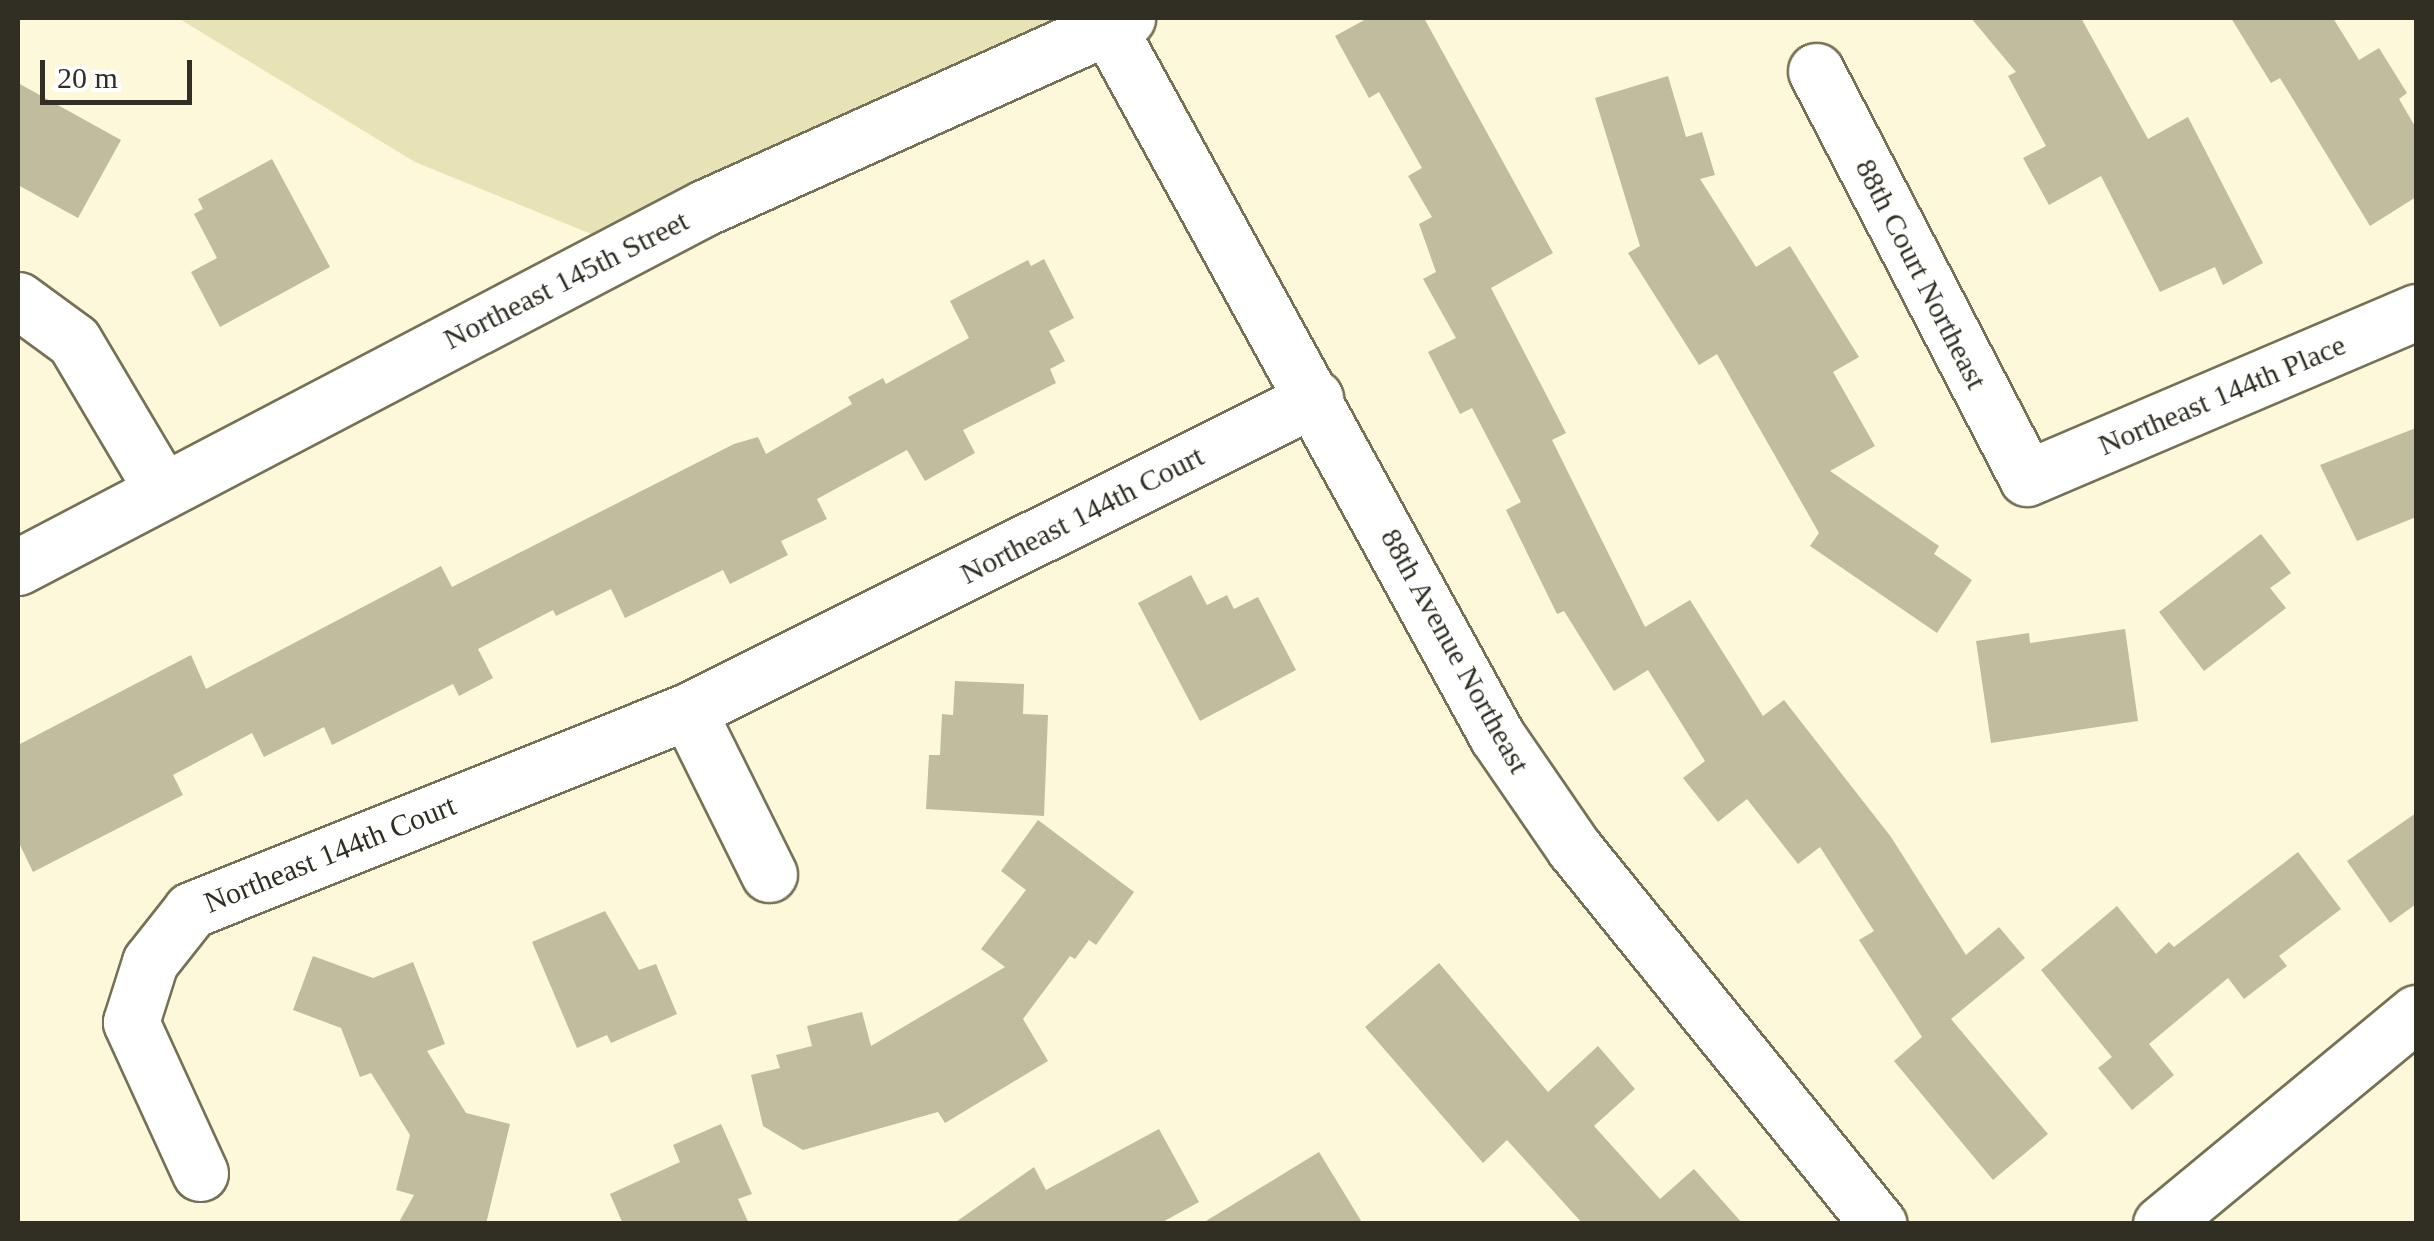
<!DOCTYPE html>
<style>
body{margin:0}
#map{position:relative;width:2434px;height:1241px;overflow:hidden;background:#fcf8d9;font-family:"Times New Roman",serif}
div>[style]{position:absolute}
.green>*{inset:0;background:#e8e2b7}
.building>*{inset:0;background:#c0bc9e}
.roads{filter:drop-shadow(2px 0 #757156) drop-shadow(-2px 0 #757156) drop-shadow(0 2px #757156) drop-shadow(0 -2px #757156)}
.minor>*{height:55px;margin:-27.5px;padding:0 27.5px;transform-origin:27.5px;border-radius:27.5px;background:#fff}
span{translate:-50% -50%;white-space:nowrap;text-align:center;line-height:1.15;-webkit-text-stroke:8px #fff;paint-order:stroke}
.street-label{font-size:30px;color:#312f24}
.frame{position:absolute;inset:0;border:20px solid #312f24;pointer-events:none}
.scale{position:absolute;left:40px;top:60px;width:152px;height:45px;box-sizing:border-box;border:5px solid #312f24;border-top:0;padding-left:12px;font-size:30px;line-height:35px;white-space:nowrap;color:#312f24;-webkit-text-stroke:8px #fff;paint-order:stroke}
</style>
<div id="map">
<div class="green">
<i style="clip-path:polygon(178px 18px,1110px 18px,628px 249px,415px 162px)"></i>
</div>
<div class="building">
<i style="clip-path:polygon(1368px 18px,1424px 18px,1553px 253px,1491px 288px,1566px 433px,1552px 440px,1645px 627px,1690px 600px,1763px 716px,1784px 700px,1891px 837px,1966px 955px,1999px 927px,2025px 958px,1951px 1019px,2048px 1134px,1993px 1180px,1894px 1061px,1922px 1037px,1859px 940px,1874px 931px,1820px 847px,1798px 864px,1747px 799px,1718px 822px,1683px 778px,1705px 761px,1648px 670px,1614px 691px,1564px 611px,1557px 614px,1506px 510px,1521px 502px,1472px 408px,1460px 414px,1428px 352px,1456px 338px,1423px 279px,1436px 272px,1419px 224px,1432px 217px,1408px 176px,1422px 168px,1379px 92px,1369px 98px,1335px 36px)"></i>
<i style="clip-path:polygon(1971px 18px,2081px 18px,2148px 139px,2188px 117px,2263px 263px,2223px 285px,2215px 267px,2160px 292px,2101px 176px,2049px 205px,2023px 158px,2046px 146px,2008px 76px,2016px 72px)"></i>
<i style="clip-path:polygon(2231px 18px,2333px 18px,2359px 60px,2379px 48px,2407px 93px,2399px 99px,2416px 128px,2416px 197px,2370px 226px,2280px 78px,2271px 83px)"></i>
<i style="clip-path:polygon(1668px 76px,1686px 137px,1702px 132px,1715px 175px,1700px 179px,1756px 267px,1790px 246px,1859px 357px,1833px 372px,1875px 446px,1830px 471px,1939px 546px,1934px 554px,1972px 580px,1937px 633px,1810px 546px,1819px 533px,1717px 354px,1699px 365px,1628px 253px,1640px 246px,1595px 98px)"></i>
<i style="clip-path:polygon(18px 83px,121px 140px,78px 218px,18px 185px)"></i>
<i style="clip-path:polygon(272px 159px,330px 267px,220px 327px,191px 272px,217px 258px,194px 214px,203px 209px,198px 199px)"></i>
<i style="clip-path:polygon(1044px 259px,1074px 318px,1049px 331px,1065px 361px,1050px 369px,1056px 383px,963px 430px,975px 453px,925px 481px,907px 450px,817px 499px,827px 519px,781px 541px,788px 555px,730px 584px,723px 570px,625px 618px,611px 589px,556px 616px,553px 610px,478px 649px,493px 678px,459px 696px,453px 684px,332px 745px,324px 727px,264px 757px,252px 733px,173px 775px,183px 795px,33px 872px,18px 841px,18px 745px,191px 655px,206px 689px,441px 566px,452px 587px,734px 444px,758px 437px,766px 454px,852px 404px,848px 397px,883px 378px,886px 384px,969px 338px,950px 301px,1028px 260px,1031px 266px)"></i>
<i style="clip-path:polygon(2416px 428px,2416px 517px,2357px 541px,2320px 465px)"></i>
<i style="clip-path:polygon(2261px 534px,2291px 573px,2270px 588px,2286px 608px,2204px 671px,2159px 612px)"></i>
<i style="clip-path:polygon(1191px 575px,1207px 605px,1227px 595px,1234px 609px,1258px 597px,1296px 670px,1200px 721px,1138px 603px)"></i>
<i style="clip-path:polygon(2125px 629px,2138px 721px,1991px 743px,1976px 641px,2029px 633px,2030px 643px)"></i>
<i style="clip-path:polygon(955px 681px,1024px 684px,1023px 714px,1048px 715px,1044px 816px,926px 809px,929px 755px,940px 755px,942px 714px,953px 715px)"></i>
<i style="clip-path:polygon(2416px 813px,2416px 904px,2390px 923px,2347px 861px)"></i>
<i style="clip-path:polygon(1038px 820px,1134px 892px,1096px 945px,1089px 940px,1075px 959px,1070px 956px,1023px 1019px,1048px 1061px,945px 1123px,938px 1112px,803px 1150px,763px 1126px,751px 1075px,780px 1068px,776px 1055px,812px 1046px,807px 1026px,862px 1012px,871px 1046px,1005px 967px,981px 949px,1026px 890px,1001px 871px)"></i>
<i style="clip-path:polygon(2298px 852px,2341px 909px,2279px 956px,2287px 966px,2244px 999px,2228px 978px,2149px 1044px,2174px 1075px,2132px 1110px,2098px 1068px,2112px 1057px,2041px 970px,2117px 906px,2156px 954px,2169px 942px,2174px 947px)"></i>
<i style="clip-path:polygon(605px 911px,639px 970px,656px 964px,677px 1014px,611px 1043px,607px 1035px,577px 1048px,532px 942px)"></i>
<i style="clip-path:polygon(313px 956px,373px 978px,413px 962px,445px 1044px,427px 1051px,466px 1113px,510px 1124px,486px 1224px,398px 1224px,414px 1195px,396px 1190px,410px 1135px,371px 1073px,360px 1077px,341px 1028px,293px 1010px)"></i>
<i style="clip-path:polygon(1439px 963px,1548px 1092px,1598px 1046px,1635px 1089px,1594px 1126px,1660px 1199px,1694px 1169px,1743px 1224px,1583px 1224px,1507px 1140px,1483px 1163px,1365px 1027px)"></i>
<i style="clip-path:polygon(721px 1124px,752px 1194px,738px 1199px,749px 1224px,623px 1224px,610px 1194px,680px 1162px,673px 1145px)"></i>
<i style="clip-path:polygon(1159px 1129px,1199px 1202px,1159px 1224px,953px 1224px,1034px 1167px,1046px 1190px)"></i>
<i style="clip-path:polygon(1319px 1152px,1363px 1224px,1201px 1224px)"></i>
</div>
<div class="roads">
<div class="minor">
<i style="left:1108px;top:27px;width:809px;rotate:61.25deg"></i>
<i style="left:1497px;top:736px;width:136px;rotate:55.5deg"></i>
<i style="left:1574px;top:848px;width:484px;rotate:51deg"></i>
<i style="left:1816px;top:71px;width:458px;rotate:62.6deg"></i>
<i style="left:2027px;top:478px;width:423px;rotate:-23.1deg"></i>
<i style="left:18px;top:300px;width:69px;rotate:36.2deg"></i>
<i style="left:74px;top:341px;width:172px;rotate:59.3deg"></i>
<i style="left:18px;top:567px;width:774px;rotate:-27.62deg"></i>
<i style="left:704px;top:208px;width:464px;rotate:-24.2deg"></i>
<i style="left:688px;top:711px;width:182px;rotate:63.6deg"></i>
<i style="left:200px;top:1173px;width:166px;rotate:-114.6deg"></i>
<i style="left:131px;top:1022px;width:63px;rotate:-72.4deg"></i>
<i style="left:150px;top:962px;width:66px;rotate:-51.7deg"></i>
<i style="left:191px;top:910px;width:535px;rotate:-21.82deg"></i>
<i style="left:688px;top:711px;width:701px;rotate:-26.53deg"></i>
<i style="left:2161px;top:1224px;width:331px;rotate:-39.6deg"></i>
</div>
</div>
<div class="street-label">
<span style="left:1921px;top:274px;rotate:63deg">88th Court Northeast</span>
<span style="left:566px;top:280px;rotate:-27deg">Northeast 145th Street</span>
<span style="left:2222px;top:395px;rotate:-23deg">Northeast 144th Place</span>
<span style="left:1082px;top:515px;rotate:-27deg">Northeast 144th Court</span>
<span style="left:1455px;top:651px;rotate:61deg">88th Avenue Northeast</span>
<span style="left:330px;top:854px;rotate:-22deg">Northeast 144th Court</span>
</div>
<div class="frame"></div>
<div class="scale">20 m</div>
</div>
